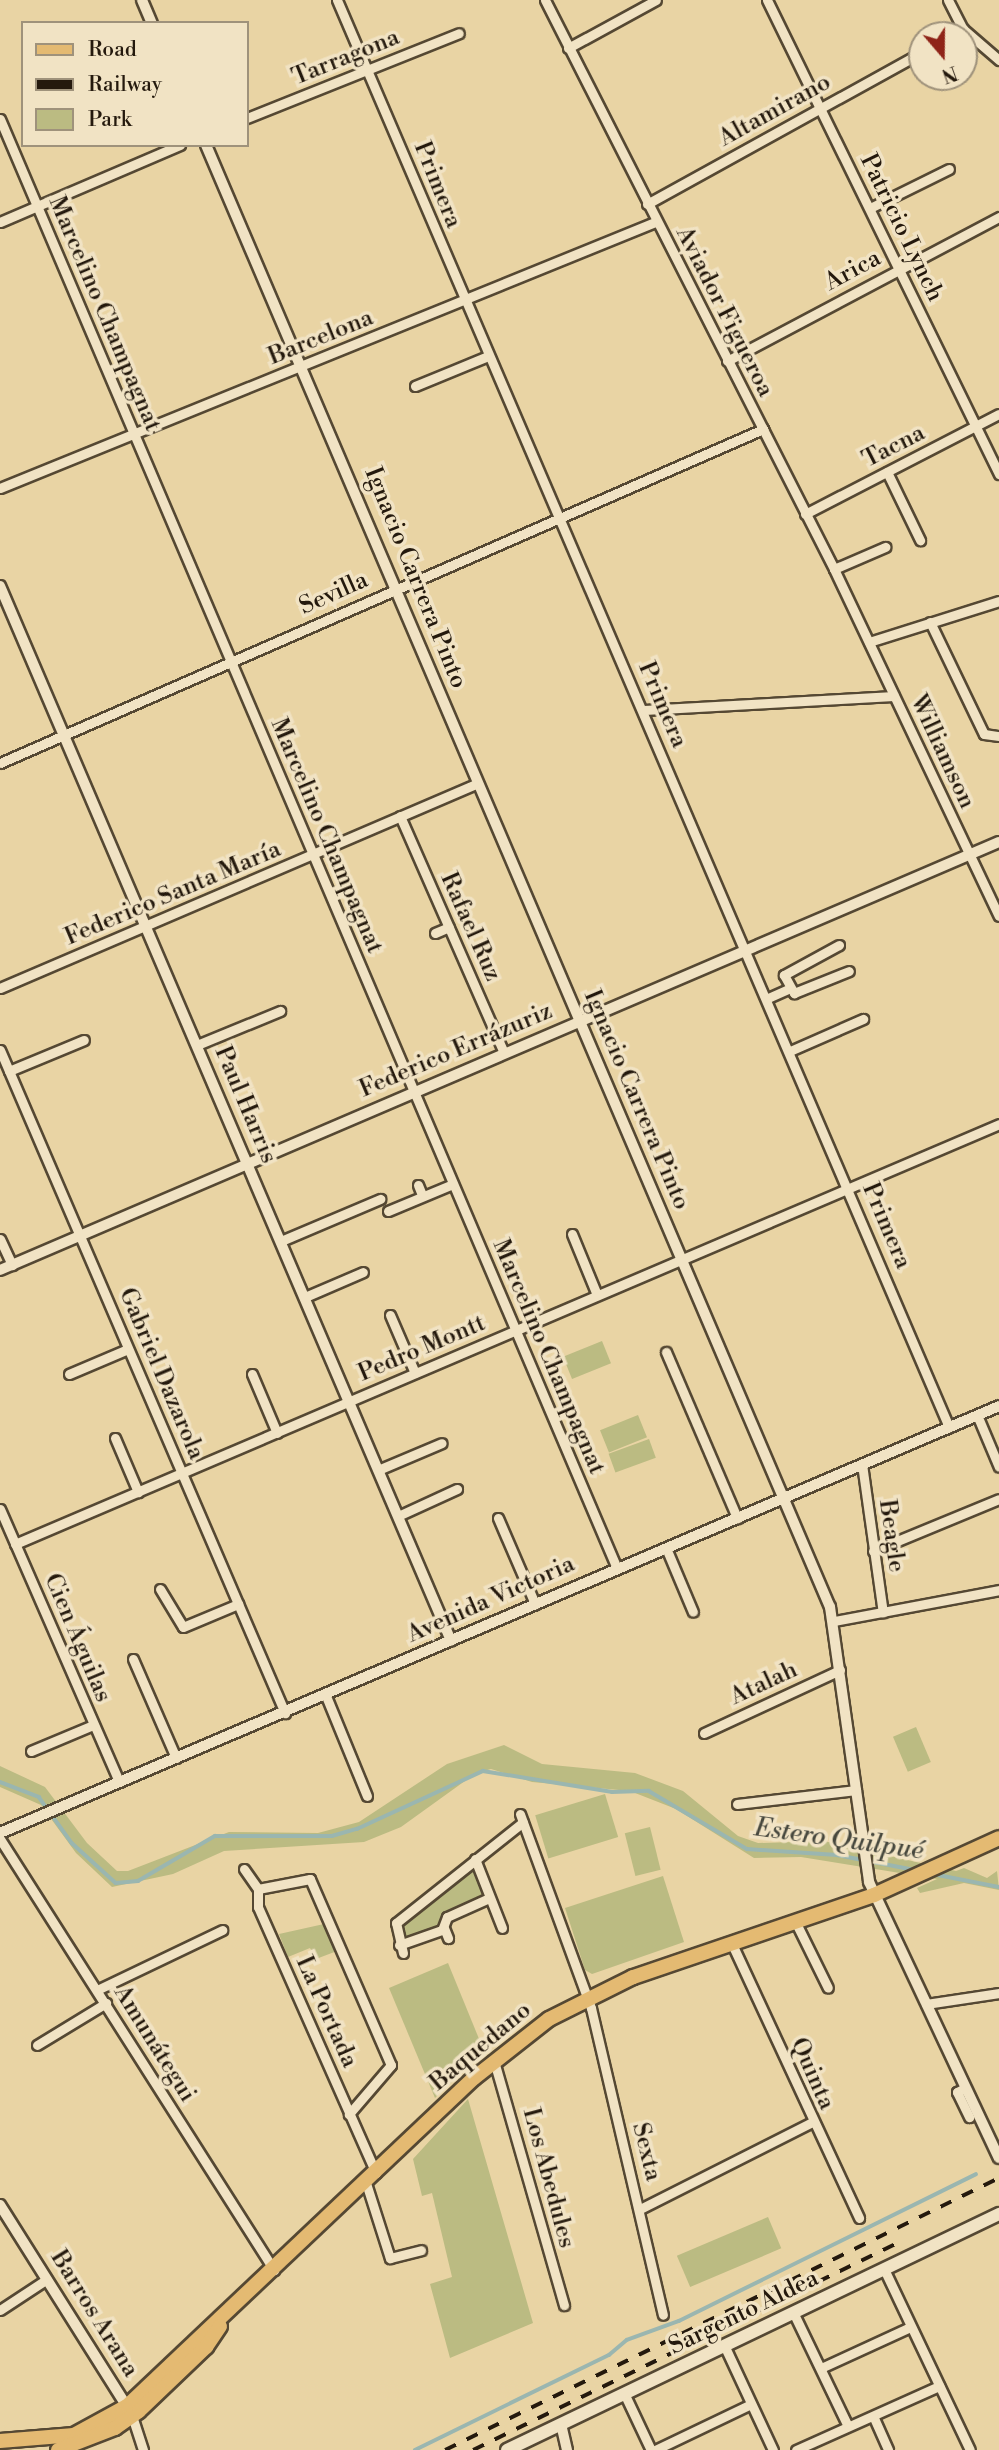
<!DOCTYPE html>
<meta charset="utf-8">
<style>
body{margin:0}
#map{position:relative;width:999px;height:2450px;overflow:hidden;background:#e9d4a4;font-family:"Libre Bodoni",serif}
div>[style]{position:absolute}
.green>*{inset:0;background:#bbbb82;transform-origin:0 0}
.stream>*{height:3.5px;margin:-1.75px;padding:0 1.75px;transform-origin:1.75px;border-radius:1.75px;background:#9ab6b0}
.roads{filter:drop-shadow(2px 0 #554833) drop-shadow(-2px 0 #554833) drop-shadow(0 2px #554833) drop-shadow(0 -2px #554833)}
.minor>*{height:9px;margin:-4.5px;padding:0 4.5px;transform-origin:4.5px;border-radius:4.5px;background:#f1e3c4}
.tertiary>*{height:10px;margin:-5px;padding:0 5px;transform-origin:5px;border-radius:5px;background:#f1e3c4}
.secondary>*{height:12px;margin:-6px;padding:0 6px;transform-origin:6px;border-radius:6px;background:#f1e3c4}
.primary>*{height:14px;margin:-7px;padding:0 7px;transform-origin:7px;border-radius:7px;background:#e4ba72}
.rail>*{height:3.5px;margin-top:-1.75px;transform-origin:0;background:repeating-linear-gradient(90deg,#24190d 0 12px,transparent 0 24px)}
span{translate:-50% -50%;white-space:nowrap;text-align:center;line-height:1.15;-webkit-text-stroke:7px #f1e3c4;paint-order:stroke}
.street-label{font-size:24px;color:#24190d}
.water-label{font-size:26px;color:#47483e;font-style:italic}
.legend{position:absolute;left:21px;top:21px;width:228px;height:126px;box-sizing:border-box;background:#f1e3c4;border:2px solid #9f927b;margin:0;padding:9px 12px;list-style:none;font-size:21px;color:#24190d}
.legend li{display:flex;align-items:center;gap:14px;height:35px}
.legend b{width:35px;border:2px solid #9f927b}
.north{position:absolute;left:908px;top:21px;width:70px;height:70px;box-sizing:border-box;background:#f1e3c4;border:2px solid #9f927b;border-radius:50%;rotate:160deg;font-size:19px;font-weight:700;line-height:28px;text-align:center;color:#24190d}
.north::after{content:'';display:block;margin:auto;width:24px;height:32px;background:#8f2418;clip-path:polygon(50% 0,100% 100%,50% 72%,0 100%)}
</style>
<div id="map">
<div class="green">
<i style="left:602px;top:1341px;width:24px;height:42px;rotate:68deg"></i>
<i style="left:638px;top:1415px;width:24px;height:41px;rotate:68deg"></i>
<i style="left:649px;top:1439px;width:20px;height:43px;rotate:70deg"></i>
<i style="left:916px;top:1727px;width:38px;height:25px;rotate:67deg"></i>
<i style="clip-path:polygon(504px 1745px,542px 1764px,635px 1773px,683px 1791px,738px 1836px,758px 1843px,824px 1841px,956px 1871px,964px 1868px,987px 1878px,997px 1871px,999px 1890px,964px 1883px,920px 1893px,917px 1888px,937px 1879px,801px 1857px,754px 1858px,676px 1809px,630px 1791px,532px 1782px,491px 1769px,476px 1773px,401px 1827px,364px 1842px,224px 1851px,173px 1874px,112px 1887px,76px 1853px,41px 1805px,0 1787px,0 1766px,45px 1787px,87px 1843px,117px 1871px,128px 1871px,229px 1832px,318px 1833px,359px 1822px,447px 1764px)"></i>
<i style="left:605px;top:1794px;width:45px;height:73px;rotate:73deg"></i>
<i style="left:650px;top:1827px;width:44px;height:26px;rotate:76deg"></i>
<i style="clip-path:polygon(474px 1865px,486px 1897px,446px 1915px,440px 1928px,401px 1938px,399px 1924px)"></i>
<i style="clip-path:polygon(663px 1876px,684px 1942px,592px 1974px,585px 1970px,565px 1908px)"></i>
<i style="clip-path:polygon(324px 1924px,337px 1951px,316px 1959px,310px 1948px,288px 1957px,279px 1934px)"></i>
<i style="clip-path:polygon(448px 1963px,484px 2051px,435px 2098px,389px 1988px)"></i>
<i style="clip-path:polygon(468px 2099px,533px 2323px,450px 2358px,430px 2284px,452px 2277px,432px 2193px,422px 2196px,413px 2159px)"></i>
<i style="left:768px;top:2217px;width:34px;height:99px;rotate:67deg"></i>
</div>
<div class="stream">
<i style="left:0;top:1782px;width:42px;rotate:21deg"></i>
<i style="left:39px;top:1797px;width:57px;rotate:54.3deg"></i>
<i style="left:72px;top:1843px;width:59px;rotate:42.3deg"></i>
<i style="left:116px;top:1883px;width:22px;rotate:-5deg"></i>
<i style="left:138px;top:1881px;width:89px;rotate:-30.3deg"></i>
<i style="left:215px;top:1836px;width:117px"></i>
<i style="left:332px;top:1836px;width:26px;rotate:-16deg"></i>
<i style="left:357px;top:1829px;width:139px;rotate:-24.7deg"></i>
<i style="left:483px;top:1771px;width:131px;rotate:9.2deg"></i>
<i style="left:612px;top:1792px;width:37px;rotate:-2deg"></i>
<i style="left:649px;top:1791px;width:114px;rotate:30.6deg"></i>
<i style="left:747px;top:1849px;width:90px;rotate:3.8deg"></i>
<i style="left:837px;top:1855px;width:79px;rotate:10.9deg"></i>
<i style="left:933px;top:1874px;width:67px;rotate:11.1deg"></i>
<i style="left:415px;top:2450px;width:216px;rotate:-26.1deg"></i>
<i style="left:609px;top:2355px;width:23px;rotate:-40deg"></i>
<i style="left:627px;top:2340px;width:55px;rotate:-20.1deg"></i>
<i style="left:679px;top:2321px;width:331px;rotate:-26.3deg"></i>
</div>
<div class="roads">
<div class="minor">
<i style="left:337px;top:0;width:1553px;rotate:66.79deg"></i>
<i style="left:545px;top:0;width:638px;rotate:63.07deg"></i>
<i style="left:834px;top:569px;width:384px;rotate:64.6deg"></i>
<i style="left:767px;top:0;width:528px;rotate:63.92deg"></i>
<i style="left:948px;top:0;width:33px;rotate:63deg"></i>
<i style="left:963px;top:29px;width:48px;rotate:40.7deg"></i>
<i style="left:953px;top:35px;width:12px;rotate:-31deg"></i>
<i style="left:568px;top:48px;width:100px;rotate:-28.6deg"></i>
<i style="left:247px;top:118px;width:228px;rotate:-21.8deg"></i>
<i style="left:0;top:119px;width:1575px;rotate:66.94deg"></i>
<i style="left:647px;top:204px;width:314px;rotate:-28.9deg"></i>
<i style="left:870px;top:208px;width:88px;rotate:-26.3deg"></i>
<i style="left:0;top:222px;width:196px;rotate:-23.2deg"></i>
<i style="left:727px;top:361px;width:308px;rotate:-27.9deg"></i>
<i style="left:415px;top:386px;width:79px;rotate:-22.3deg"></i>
<i style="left:887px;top:472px;width:76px;rotate:64.1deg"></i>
<i style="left:0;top:488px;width:707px;rotate:-22.1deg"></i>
<i style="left:805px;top:514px;width:218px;rotate:-27.3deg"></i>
<i style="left:834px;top:569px;width:56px;rotate:-23.3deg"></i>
<i style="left:930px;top:622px;width:124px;rotate:64.3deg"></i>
<i style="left:984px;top:734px;width:15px;rotate:8deg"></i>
<i style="left:869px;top:642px;width:136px;rotate:-17.5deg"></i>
<i style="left:644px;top:710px;width:250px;rotate:-3.2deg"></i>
<i style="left:0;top:763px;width:833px;rotate:-23.64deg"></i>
<i style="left:400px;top:816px;width:259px;rotate:66.3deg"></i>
<i style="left:435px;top:933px;width:15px;rotate:-23deg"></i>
<i style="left:839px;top:945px;width:63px;rotate:151.4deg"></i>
<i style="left:784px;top:975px;width:21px;rotate:61deg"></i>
<i style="left:794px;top:993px;width:59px;rotate:-21.8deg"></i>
<i style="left:0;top:988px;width:518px;rotate:-23.2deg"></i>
<i style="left:768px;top:998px;width:24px;rotate:-24deg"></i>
<i style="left:197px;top:1045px;width:90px;rotate:-22.3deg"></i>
<i style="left:0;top:1050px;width:722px;rotate:66.74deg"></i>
<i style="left:790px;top:1051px;width:80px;rotate:-23.7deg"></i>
<i style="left:9px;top:1071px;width:81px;rotate:-22.5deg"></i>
<i style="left:418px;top:1185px;width:11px;rotate:68deg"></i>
<i style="left:388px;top:1211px;width:70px;rotate:-22.6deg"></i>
<i style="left:572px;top:1234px;width:66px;rotate:67.7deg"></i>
<i style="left:0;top:1239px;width:29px;rotate:65deg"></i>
<i style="left:281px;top:1241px;width:108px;rotate:-23deg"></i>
<i style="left:305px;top:1297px;width:63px;rotate:-23.3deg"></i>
<i style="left:390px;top:1315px;width:63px;rotate:66.7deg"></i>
<i style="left:666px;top:1352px;width:181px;rotate:66.8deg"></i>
<i style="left:69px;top:1374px;width:64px;rotate:-23deg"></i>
<i style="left:252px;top:1374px;width:64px;rotate:67deg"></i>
<i style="left:977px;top:1415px;width:56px;rotate:67.1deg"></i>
<i style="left:115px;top:1438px;width:59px;rotate:66.9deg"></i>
<i style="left:862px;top:1464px;width:150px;rotate:82deg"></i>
<i style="left:378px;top:1470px;width:69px;rotate:-22.9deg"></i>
<i style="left:0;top:1509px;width:298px;rotate:66.4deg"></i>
<i style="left:398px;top:1516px;width:65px;rotate:-24.6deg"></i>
<i style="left:498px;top:1518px;width:94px;rotate:66.7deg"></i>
<i style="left:15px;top:1544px;width:1070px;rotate:-23.11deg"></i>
<i style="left:666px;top:1548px;width:69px;rotate:67.1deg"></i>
<i style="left:873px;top:1551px;width:136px;rotate:-22.4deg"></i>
<i style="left:160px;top:1589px;width:44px;rotate:58.8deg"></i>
<i style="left:183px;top:1627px;width:60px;rotate:-22.7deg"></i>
<i style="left:834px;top:1621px;width:168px;rotate:-10.6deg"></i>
<i style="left:133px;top:1659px;width:108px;rotate:66.5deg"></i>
<i style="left:326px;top:1696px;width:108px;rotate:67.7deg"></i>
<i style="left:704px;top:1733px;width:150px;rotate:-24.9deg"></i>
<i style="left:31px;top:1751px;width:67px;rotate:-22.8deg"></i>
<i style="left:737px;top:1804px;width:120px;rotate:-6.7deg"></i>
<i style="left:520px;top:1814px;width:207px;rotate:69.9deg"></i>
<i style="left:591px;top:2008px;width:315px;rotate:76.8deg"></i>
<i style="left:0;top:1839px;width:511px;rotate:57.55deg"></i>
<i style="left:475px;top:1859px;width:74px;rotate:68.6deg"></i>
<i style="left:244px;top:1869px;width:24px;rotate:55deg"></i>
<i style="left:258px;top:1889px;width:53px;rotate:-10.9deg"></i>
<i style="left:310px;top:1879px;width:203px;rotate:66.5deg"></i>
<i style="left:391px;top:2065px;width:65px;rotate:130.6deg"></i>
<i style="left:258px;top:1889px;width:18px;rotate:90deg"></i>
<i style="left:258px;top:1907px;width:291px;rotate:66.1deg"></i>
<i style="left:796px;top:1923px;width:72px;rotate:63.8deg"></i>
<i style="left:444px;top:1928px;width:11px;rotate:68deg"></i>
<i style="left:732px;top:1944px;width:302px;rotate:65.1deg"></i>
<i style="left:399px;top:1945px;width:46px;rotate:-19.2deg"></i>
<i style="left:442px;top:1930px;width:14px;rotate:-69deg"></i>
<i style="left:447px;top:1917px;width:46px;rotate:-24.3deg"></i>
<i style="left:403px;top:1953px;width:31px;rotate:-103deg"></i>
<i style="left:396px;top:1923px;width:162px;rotate:-38.5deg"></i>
<i style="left:97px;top:1990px;width:139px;rotate:-25.6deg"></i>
<i style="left:926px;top:2004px;width:74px;rotate:-8.6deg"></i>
<i style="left:37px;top:2045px;width:81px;rotate:-31.3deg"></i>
<i style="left:494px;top:2061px;width:254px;rotate:74deg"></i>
<i style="left:965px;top:2088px;width:9px;rotate:153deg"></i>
<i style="left:957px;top:2092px;width:28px;rotate:64deg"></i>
<i style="left:366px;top:2183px;width:79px;rotate:72.3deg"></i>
<i style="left:390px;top:2258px;width:32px;rotate:-14deg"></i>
<i style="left:640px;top:2209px;width:193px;rotate:-26.8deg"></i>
<i style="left:884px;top:2269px;width:200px;rotate:64.6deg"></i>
<i style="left:0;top:2310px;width:56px;rotate:-33.4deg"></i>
<i style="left:793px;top:2312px;width:124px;rotate:64.3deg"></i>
<i style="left:724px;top:2345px;width:116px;rotate:65deg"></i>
<i style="left:821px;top:2368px;width:98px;rotate:-24.7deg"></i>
<i style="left:624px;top:2393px;width:63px;rotate:64.7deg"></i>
<i style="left:132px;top:2416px;width:36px;rotate:72deg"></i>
<i style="left:874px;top:2418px;width:35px;rotate:66deg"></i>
<i style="left:655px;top:2450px;width:106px;rotate:-25.6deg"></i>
<i style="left:796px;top:2450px;width:157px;rotate:-24.1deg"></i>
</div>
<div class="tertiary">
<i style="left:142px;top:0;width:25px;rotate:67deg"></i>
<i style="left:206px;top:145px;width:1590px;rotate:66.89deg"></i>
<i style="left:830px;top:1607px;width:278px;rotate:81.9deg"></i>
<i style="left:869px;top:1882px;width:305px;rotate:64.8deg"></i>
<i style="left:0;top:586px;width:1147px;rotate:66.85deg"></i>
<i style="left:0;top:1270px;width:1087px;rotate:-23.19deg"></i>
<i style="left:0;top:1833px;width:1086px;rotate:-23.14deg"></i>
<i style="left:0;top:2205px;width:242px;rotate:57.8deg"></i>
<i style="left:561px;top:2424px;width:27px;rotate:77deg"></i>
</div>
<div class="secondary">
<i style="left:507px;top:2450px;width:546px;rotate:-25.63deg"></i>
</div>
<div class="primary">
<i style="left:0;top:2441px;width:74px;rotate:-4.6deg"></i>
<i style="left:74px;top:2435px;width:60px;rotate:-28.7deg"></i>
<i style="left:127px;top:2406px;width:477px;rotate:-43.4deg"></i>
<i style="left:474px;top:2078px;width:95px;rotate:-38.2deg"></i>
<i style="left:549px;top:2019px;width:94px;rotate:-26.6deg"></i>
<i style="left:633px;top:1977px;width:255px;rotate:-18.8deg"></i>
<i style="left:874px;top:1895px;width:137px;rotate:-24.5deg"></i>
<i style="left:58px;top:2450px;width:61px;rotate:-21.1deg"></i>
<i style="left:115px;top:2428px;width:29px;rotate:-35deg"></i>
<i style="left:139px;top:2411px;width:93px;rotate:-43.7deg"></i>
<i style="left:206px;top:2347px;width:25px;rotate:-56deg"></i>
</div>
</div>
<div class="rail">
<i style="left:445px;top:2450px;width:617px;rotate:-26.15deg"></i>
<i style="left:473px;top:2450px;width:479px;rotate:-26deg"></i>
</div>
<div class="street-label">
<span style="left:346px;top:58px;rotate:-22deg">Tarragona</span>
<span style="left:775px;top:111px;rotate:-29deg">Altamirano</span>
<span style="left:437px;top:185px;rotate:68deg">Primera</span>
<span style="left:901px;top:228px;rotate:64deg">Patricio Lynch</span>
<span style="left:853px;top:271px;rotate:-28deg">Arica</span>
<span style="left:724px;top:312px;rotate:63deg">Aviador Figueroa</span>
<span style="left:104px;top:314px;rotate:67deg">Marcelino Champagnat</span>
<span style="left:321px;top:338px;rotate:-22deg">Barcelona</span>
<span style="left:894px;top:447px;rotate:-27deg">Tacna</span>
<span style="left:415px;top:578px;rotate:68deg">Ignacio Carrera Pinto</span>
<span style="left:334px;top:594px;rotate:-24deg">Sevilla</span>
<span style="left:662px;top:705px;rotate:67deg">Primera</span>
<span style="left:942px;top:752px;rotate:65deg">Williamson</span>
<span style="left:326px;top:836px;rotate:67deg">Marcelino Champagnat</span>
<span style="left:173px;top:894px;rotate:-23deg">Federico Santa María</span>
<span style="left:470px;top:927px;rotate:66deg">Rafael Ruz</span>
<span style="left:456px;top:1051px;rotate:-23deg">Federico Errázuriz</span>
<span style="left:636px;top:1100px;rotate:67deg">Ignacio Carrera Pinto</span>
<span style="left:245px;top:1105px;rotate:67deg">Paul Harris</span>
<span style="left:886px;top:1226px;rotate:67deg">Primera</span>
<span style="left:422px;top:1349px;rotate:-23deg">Pedro Montt</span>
<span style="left:548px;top:1357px;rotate:67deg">Marcelino Champagnat</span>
<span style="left:161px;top:1374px;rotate:67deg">Gabriel Dazarola</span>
<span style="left:891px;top:1536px;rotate:82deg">Beagle</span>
<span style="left:491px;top:1600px;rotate:-24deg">Avenida Victoria</span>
<span style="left:77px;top:1638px;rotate:67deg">Cien Águilas</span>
<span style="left:764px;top:1684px;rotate:-25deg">Atalah</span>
<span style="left:326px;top:2012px;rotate:66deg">La Portada</span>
<span style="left:154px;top:2044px;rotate:58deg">Amunátegui</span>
<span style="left:481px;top:2047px;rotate:-40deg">Baquedano</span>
<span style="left:812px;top:2074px;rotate:66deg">Quinta</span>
<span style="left:646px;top:2152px;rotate:76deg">Sexta</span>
<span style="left:548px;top:2178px;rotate:75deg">Los Abedules</span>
<span style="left:744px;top:2313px;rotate:-26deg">Sargento Aldea</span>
<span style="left:94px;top:2314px;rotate:58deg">Barros Arana</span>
</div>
<div class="water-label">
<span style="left:839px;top:1840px;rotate:8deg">Estero Quilpué</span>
</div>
<ul class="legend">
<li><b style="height:9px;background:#e4ba72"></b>Road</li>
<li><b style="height:9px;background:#24190d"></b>Railway</li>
<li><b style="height:19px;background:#bbbb82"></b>Park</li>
</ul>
<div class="north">N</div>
</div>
